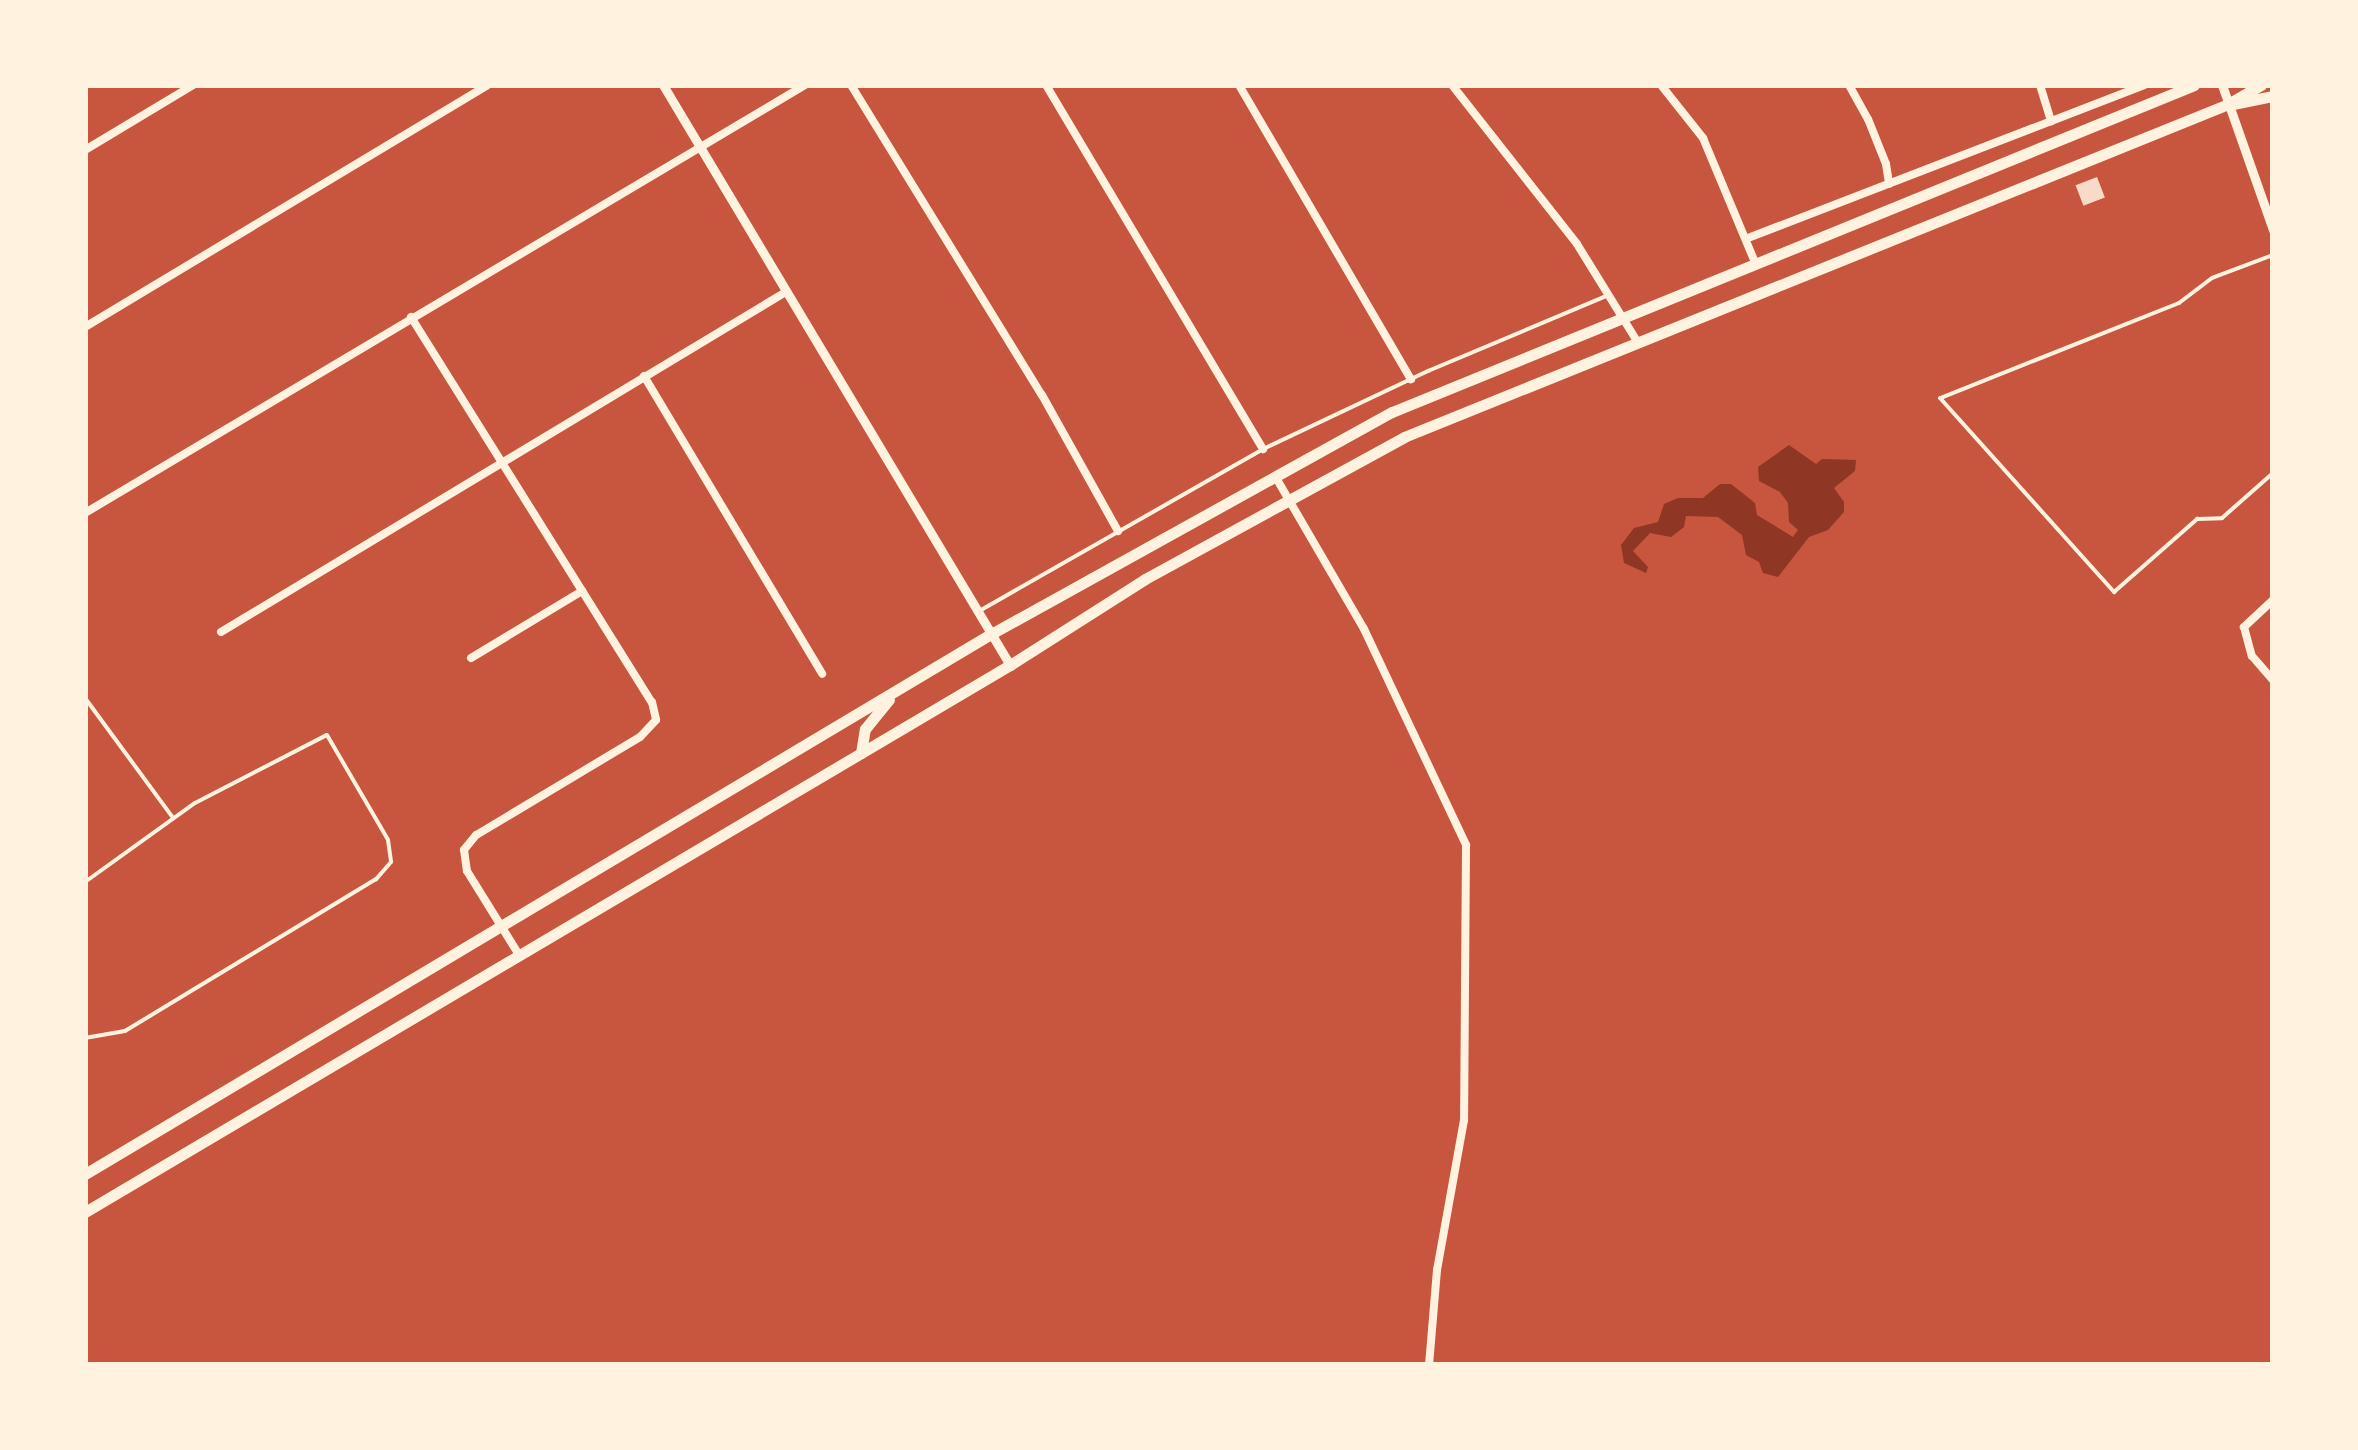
<!DOCTYPE html>
<style>
body{margin:0}
#map{position:relative;width:2358px;height:1450px;overflow:hidden;background:#c8553d;font-family:Overpass,sans-serif}
div>[style]{position:absolute}
.water>*{inset:0;background:#8f3625}
.building>*{inset:0;background:#f7dbc8;transform-origin:0 0}
.service>*{height:4px;margin:-2px;padding:0 2px;transform-origin:2px;border-radius:2px;background:#fff3e0}
.minor>*{height:8px;margin:-4px;padding:0 4px;transform-origin:4px;border-radius:4px;background:#fff3e0}
.tertiary>*{height:9px;margin:-4.5px;padding:0 4.5px;transform-origin:4.5px;border-radius:4.5px;background:#fff3e0}
.primary>*{height:11px;margin:-5.5px;padding:0 5.5px;transform-origin:5.5px;border-radius:5.5px;background:#fff3e0}
span{translate:-50% -50%;white-space:nowrap;text-align:center;line-height:1.15;-webkit-text-stroke:8px #fff3e0;paint-order:stroke}
.frame{position:absolute;inset:0;border:88px solid #fff3e0;pointer-events:none}
</style>
<div id="map">
<div class="water">
<i style="clip-path:polygon(1789px 445px,1816px 464px,1822px 459px,1856px 460px,1855px 471px,1834px 488px,1844px 502px,1844px 512px,1828px 530px,1809px 537px,1778px 577px,1763px 573px,1759px 562px,1746px 555px,1742px 535px,1718px 517px,1686px 516px,1684px 527px,1671px 537px,1650px 533px,1633px 551px,1648px 567px,1646px 573px,1624px 563px,1621px 545px,1634px 528px,1658px 522px,1664px 504px,1678px 498px,1703px 498px,1720px 484px,1731px 484px,1755px 503px,1757px 515px,1793px 537px,1798px 530px,1789px 522px,1788px 503px,1780px 492px,1759px 481px,1758px 467px)"></i>
</div>
<div class="building">
<i style="left:2097px;top:177px;width:22px;height:23px;rotate:69deg"></i>
</div>
<div class="service">
<i style="left:2273px;top:255px;width:65px;rotate:159.3deg"></i>
<i style="left:2212px;top:278px;width:41px;rotate:142.9deg"></i>
<i style="left:2179px;top:303px;width:257px;rotate:158.3deg"></i>
<i style="left:1940px;top:398px;width:261px;rotate:48.1deg"></i>
<i style="left:2114px;top:592px;width:111px;rotate:-41.3deg"></i>
<i style="left:2197px;top:519px;width:25px;rotate:-2deg"></i>
<i style="left:2222px;top:518px;width:68px;rotate:-41.4deg"></i>
<i style="left:981px;top:610px;width:325px;rotate:-29.7deg"></i>
<i style="left:1263px;top:449px;width:183px;rotate:-25.3deg"></i>
<i style="left:1428px;top:371px;width:193px;rotate:-22.8deg"></i>
<i style="left:85px;top:698px;width:149px;rotate:53.7deg"></i>
<i style="left:85px;top:882px;width:135px;rotate:-35.7deg"></i>
<i style="left:195px;top:803px;width:148px;rotate:-27.3deg"></i>
<i style="left:327px;top:735px;width:121px;rotate:59.8deg"></i>
<i style="left:388px;top:840px;width:22px;rotate:82deg"></i>
<i style="left:391px;top:862px;width:23px;rotate:131deg"></i>
<i style="left:376px;top:879px;width:293px;rotate:148.8deg"></i>
<i style="left:125px;top:1031px;width:41px;rotate:170.1deg"></i>
</div>
<div class="minor">
<i style="left:851px;top:85px;width:364px;rotate:58.4deg"></i>
<i style="left:1042px;top:395px;width:156px;rotate:60.8deg"></i>
<i style="left:1046px;top:85px;width:424px;rotate:59.2deg"></i>
<i style="left:1239px;top:85px;width:341px;rotate:59.7deg"></i>
<i style="left:1452px;top:85px;width:202px;rotate:51.8deg"></i>
<i style="left:1577px;top:244px;width:114px;rotate:58.3deg"></i>
<i style="left:1661px;top:85px;width:68px;rotate:51.6deg"></i>
<i style="left:1703px;top:138px;width:138px;rotate:67.3deg"></i>
<i style="left:1849px;top:85px;width:39px;rotate:61deg"></i>
<i style="left:1868px;top:119px;width:48px;rotate:68.2deg"></i>
<i style="left:1886px;top:164px;width:20px;rotate:81deg"></i>
<i style="left:2040px;top:85px;width:38px;rotate:73deg"></i>
<i style="left:85px;top:150px;width:126px;rotate:-31deg"></i>
<i style="left:1748px;top:238px;width:425px;rotate:-21.1deg"></i>
<i style="left:411px;top:317px;width:454px;rotate:58deg"></i>
<i style="left:652px;top:702px;width:18px;rotate:77deg"></i>
<i style="left:656px;top:720px;width:23px;rotate:133deg"></i>
<i style="left:640px;top:737px;width:191px;rotate:149.1deg"></i>
<i style="left:476px;top:835px;width:19px;rotate:129deg"></i>
<i style="left:464px;top:850px;width:21px;rotate:82deg"></i>
<i style="left:467px;top:871px;width:99px;rotate:58.2deg"></i>
<i style="left:85px;top:327px;width:469px;rotate:-31deg"></i>
<i style="left:644px;top:376px;width:347px;rotate:59.1deg"></i>
<i style="left:1275px;top:476px;width:177px;rotate:59.8deg"></i>
<i style="left:1364px;top:629px;width:239px;rotate:64.7deg"></i>
<i style="left:1466px;top:845px;width:275px;rotate:90.4deg"></i>
<i style="left:1464px;top:1120px;width:152px;rotate:100.2deg"></i>
<i style="left:1437px;top:1270px;width:95px;rotate:94.8deg"></i>
<i style="left:85px;top:513px;width:838px;rotate:-30.73deg"></i>
<i style="left:2273px;top:600px;width:40px;rotate:137deg"></i>
<i style="left:2244px;top:627px;width:30px;rotate:75deg"></i>
<i style="left:2252px;top:656px;width:32px;rotate:49deg"></i>
<i style="left:221px;top:632px;width:657px;rotate:-31.05deg"></i>
<i style="left:471px;top:658px;width:130px;rotate:-31.1deg"></i>
</div>
<div class="tertiary">
<i style="left:663px;top:85px;width:676px;rotate:59.11deg"></i>
<i style="left:2222px;top:85px;width:154px;rotate:70.6deg"></i>
</div>
<div class="primary">
<i style="left:2233px;top:104px;width:41px;rotate:-11.3deg"></i>
<i style="left:861px;top:753px;width:24px;rotate:-81deg"></i>
<i style="left:865px;top:729px;width:38px;rotate:-51deg"></i>
<i style="left:85px;top:1174px;width:1055px;rotate:-30.8deg"></i>
<i style="left:991px;top:634px;width:458px;rotate:-29deg"></i>
<i style="left:1392px;top:412px;width:866px;rotate:-22.18deg"></i>
<i style="left:85px;top:1212px;width:1075px;rotate:-30.6deg"></i>
<i style="left:1010px;top:665px;width:160px;rotate:-32.5deg"></i>
<i style="left:1145px;top:579px;width:295px;rotate:-28.7deg"></i>
<i style="left:1404px;top:437px;width:889px;rotate:-22deg"></i>
<i style="left:2228px;top:104px;width:38px;rotate:-30deg"></i>
</div>
<div class="frame"></div>
</div>
